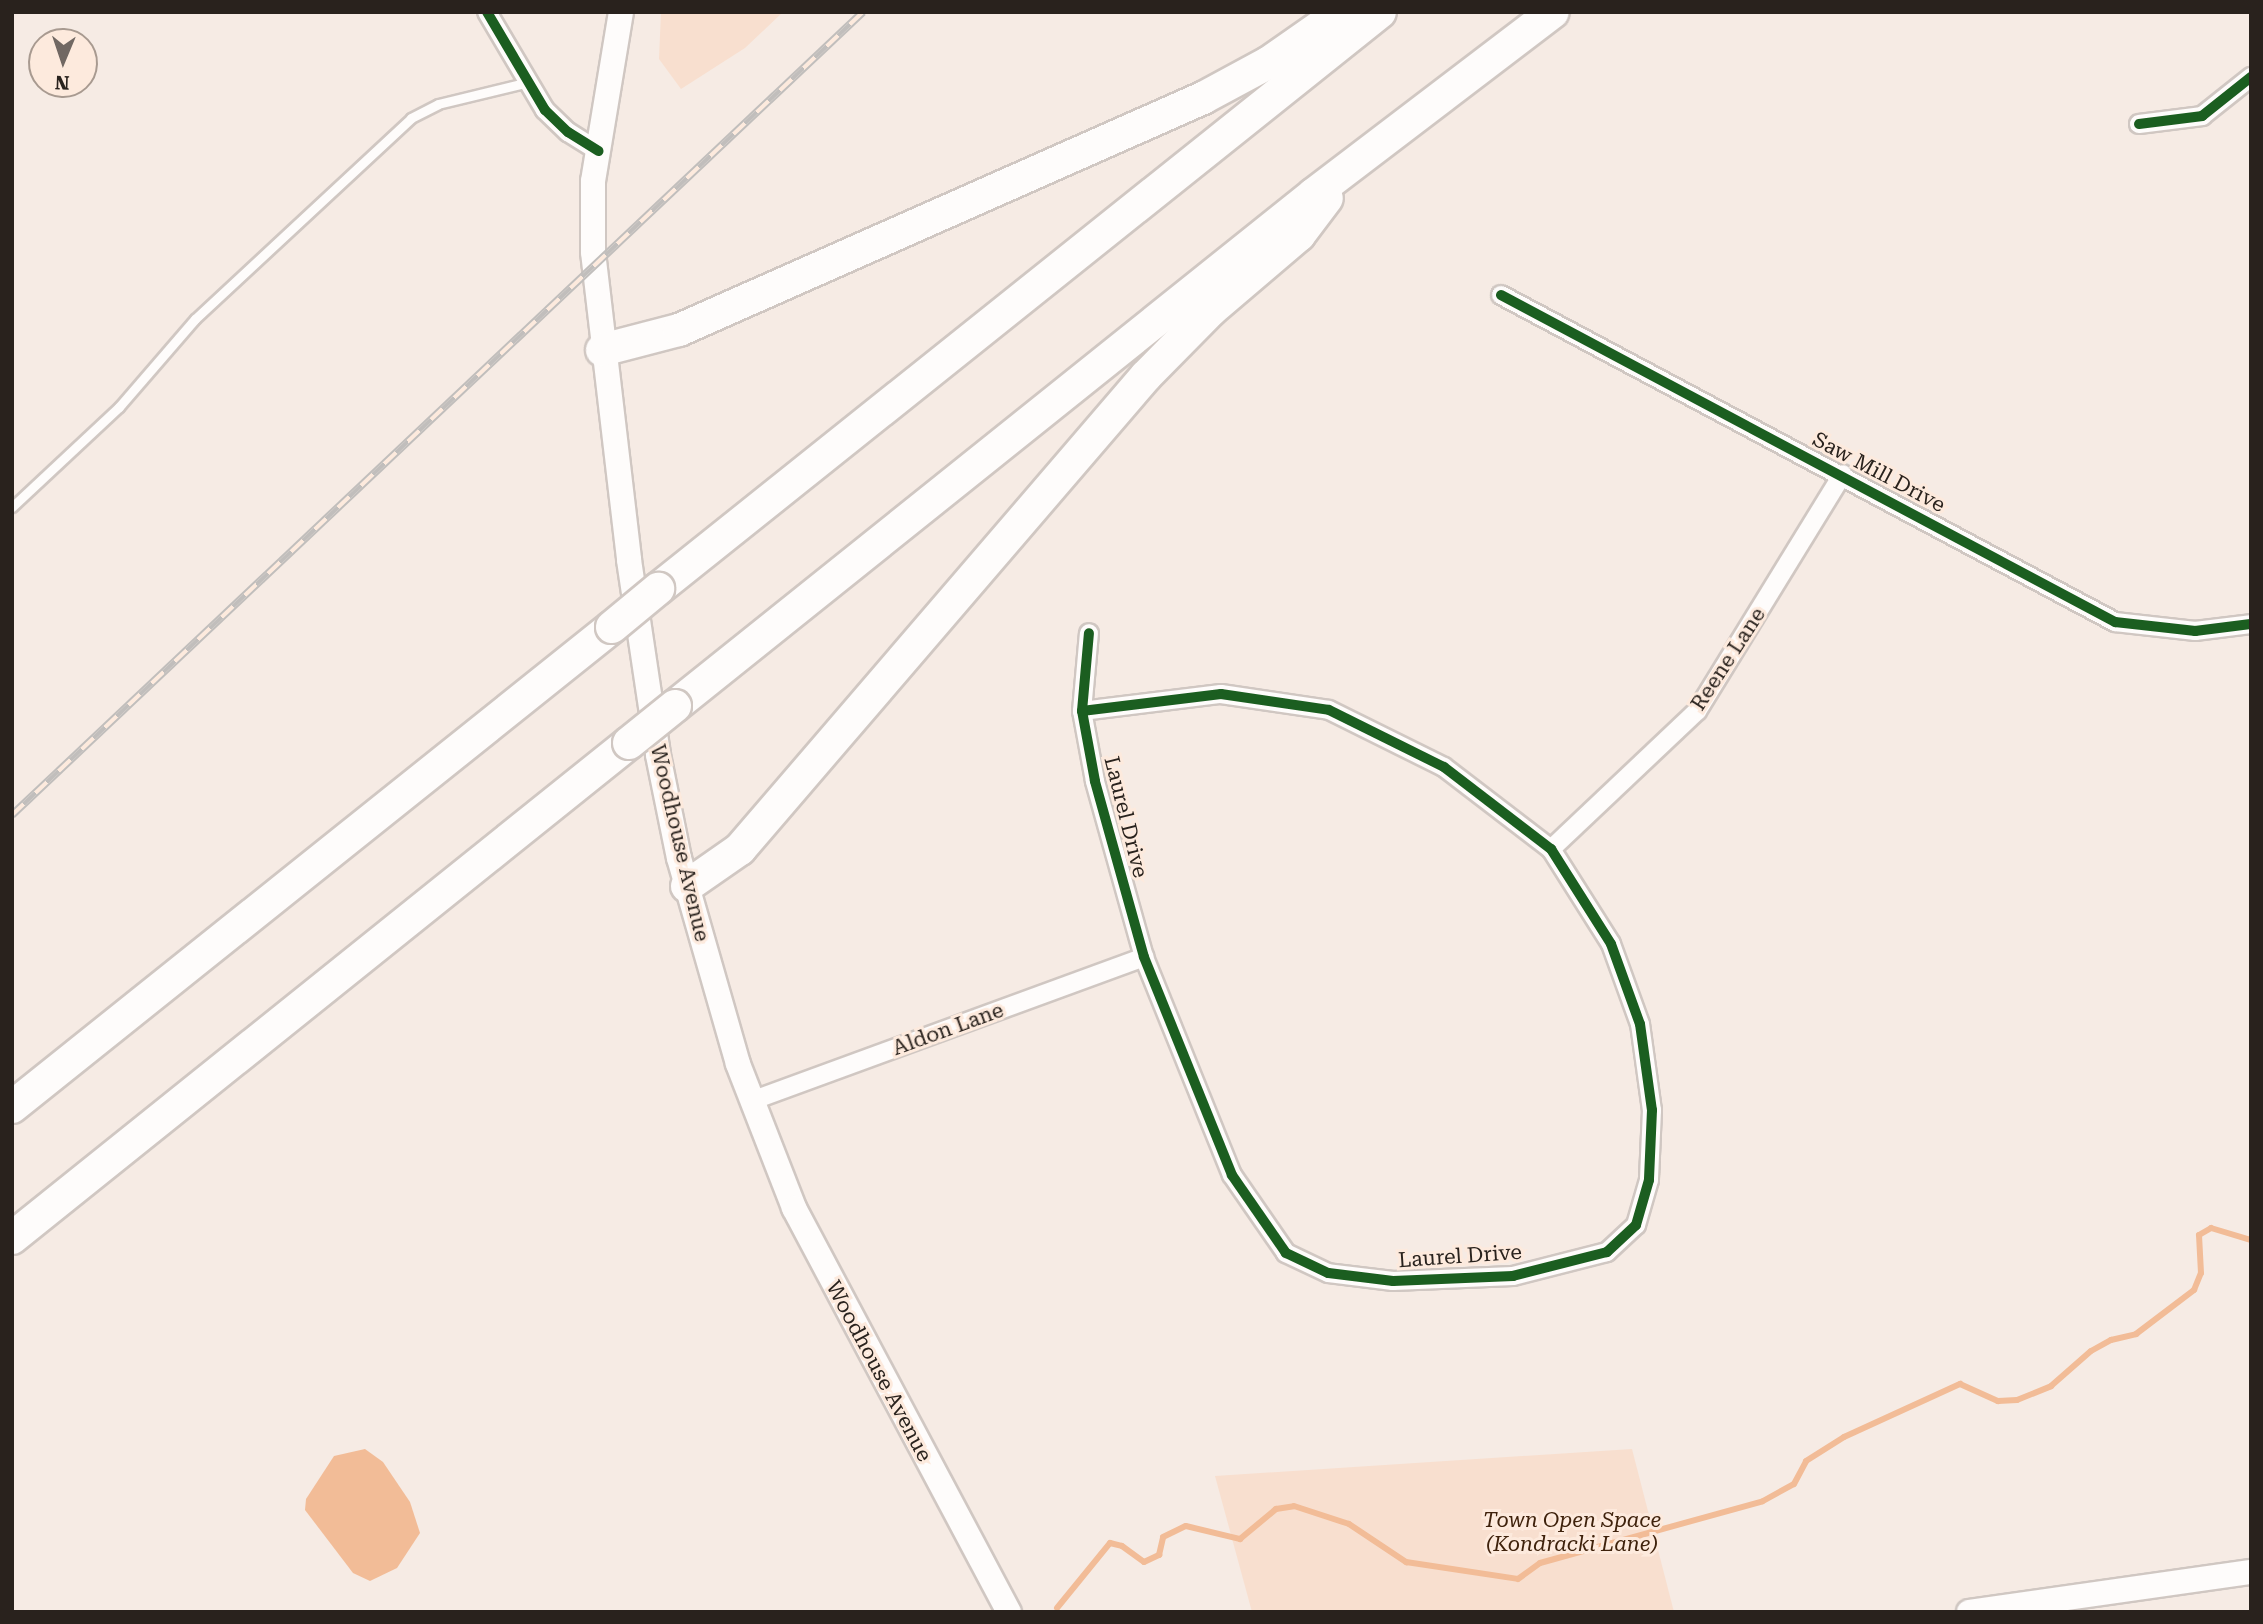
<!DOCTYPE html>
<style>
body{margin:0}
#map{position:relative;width:2263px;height:1624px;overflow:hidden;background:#f6ebe4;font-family:"Roboto Serif",serif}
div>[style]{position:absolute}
.green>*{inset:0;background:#f8dfcf}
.water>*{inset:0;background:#f2bc97}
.stream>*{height:6px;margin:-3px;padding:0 3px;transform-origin:3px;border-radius:3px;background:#f2bc97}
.roads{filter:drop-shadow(2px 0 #d0c7c2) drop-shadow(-2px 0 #d0c7c2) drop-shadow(0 2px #d0c7c2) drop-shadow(0 -2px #d0c7c2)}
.service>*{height:9px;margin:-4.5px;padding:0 4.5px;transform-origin:4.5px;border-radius:4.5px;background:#fefcfb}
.minor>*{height:18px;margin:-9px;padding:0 9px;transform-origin:9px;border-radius:9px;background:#fefcfb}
.secondary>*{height:24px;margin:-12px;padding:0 12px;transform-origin:12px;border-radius:12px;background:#fefcfb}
.motorway>*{height:32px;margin:-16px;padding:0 16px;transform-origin:16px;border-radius:16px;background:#fefcfb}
.rail>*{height:8px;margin-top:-4px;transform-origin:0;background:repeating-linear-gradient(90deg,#fdeadd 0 16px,#c1bebc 0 32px);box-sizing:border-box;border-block:2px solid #c1bebc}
.bridges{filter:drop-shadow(2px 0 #d0c7c2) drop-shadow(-2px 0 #d0c7c2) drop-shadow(0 2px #d0c7c2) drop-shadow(0 -2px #d0c7c2)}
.motorway-bridge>*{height:32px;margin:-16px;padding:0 16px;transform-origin:16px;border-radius:16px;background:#fefcfb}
.cycleway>*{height:10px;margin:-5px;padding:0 5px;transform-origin:5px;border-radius:5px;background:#1b5e20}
span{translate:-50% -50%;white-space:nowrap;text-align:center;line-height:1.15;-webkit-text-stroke:6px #fdeadd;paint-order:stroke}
.street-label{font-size:21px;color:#29221d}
.park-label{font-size:21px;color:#3f220c;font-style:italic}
.frame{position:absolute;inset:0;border:14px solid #29221d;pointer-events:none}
.north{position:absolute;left:28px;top:28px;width:70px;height:70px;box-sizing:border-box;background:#fdeadd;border:2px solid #a89a90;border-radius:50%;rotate:182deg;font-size:19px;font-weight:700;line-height:28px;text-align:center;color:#29221d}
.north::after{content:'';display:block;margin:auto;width:24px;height:32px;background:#716863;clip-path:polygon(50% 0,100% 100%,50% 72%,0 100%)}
</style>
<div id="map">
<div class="green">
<i style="clip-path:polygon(661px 12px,783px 12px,745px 48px,681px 89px,659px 59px)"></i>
<i style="clip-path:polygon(1632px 1449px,1674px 1612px,1252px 1612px,1215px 1476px)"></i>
</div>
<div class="water">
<i style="clip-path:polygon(365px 1449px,383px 1462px,410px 1502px,420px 1533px,397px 1568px,370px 1581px,353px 1573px,305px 1510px,306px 1499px,334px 1456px)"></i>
</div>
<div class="stream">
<i style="left:1057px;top:1608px;width:84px;rotate:-50.8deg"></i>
<i style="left:1110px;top:1543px;width:12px;rotate:14deg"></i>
<i style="left:1122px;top:1546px;width:27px;rotate:36deg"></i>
<i style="left:1144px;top:1562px;width:17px;rotate:-25deg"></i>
<i style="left:1159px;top:1555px;width:18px;rotate:-77deg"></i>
<i style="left:1163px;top:1537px;width:25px;rotate:-26deg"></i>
<i style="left:1186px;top:1526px;width:56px;rotate:13.5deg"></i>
<i style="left:1240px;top:1539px;width:47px;rotate:-39.8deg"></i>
<i style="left:1276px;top:1509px;width:18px;rotate:-9deg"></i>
<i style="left:1294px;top:1506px;width:58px;rotate:18.1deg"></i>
<i style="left:1349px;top:1524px;width:69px;rotate:33.7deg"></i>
<i style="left:1406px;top:1562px;width:113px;rotate:8.6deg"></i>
<i style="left:1518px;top:1579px;width:27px;rotate:-36deg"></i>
<i style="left:1540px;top:1563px;width:231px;rotate:-15.5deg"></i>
<i style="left:1763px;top:1501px;width:35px;rotate:-29deg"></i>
<i style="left:1794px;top:1484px;width:26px;rotate:-62deg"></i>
<i style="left:1806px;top:1461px;width:45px;rotate:-32.3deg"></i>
<i style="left:1844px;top:1437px;width:128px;rotate:-24.6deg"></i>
<i style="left:1960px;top:1384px;width:42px;rotate:24.1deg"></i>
<i style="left:1998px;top:1401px;width:19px;rotate:-3deg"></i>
<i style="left:2017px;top:1400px;width:37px;rotate:-22deg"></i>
<i style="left:2051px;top:1386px;width:53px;rotate:-41.2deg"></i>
<i style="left:2091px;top:1351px;width:23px;rotate:-29deg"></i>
<i style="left:2111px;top:1340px;width:26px;rotate:-13deg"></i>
<i style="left:2136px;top:1334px;width:73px;rotate:-37.2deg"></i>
<i style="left:2194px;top:1290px;width:18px;rotate:-68deg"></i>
<i style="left:2201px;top:1273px;width:38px;rotate:-93deg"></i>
<i style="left:2199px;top:1235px;width:14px;rotate:-30deg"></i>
<i style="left:2211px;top:1228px;width:42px;rotate:16.7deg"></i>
</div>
<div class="roads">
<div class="service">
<i style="left:12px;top:507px;width:146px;rotate:-43.1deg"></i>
<i style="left:119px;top:407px;width:116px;rotate:-49.2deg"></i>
<i style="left:195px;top:319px;width:295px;rotate:-42.9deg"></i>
<i style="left:411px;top:118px;width:30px;rotate:-27deg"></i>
<i style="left:438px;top:104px;width:94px;rotate:-13.6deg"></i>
</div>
<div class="minor">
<i style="left:487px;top:12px;width:114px;rotate:59.4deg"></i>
<i style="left:545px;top:110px;width:32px;rotate:44deg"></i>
<i style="left:568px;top:132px;width:36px;rotate:32deg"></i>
<i style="left:2139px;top:124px;width:64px;rotate:-7.2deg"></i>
<i style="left:2202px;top:116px;width:63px;rotate:-38.5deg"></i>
<i style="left:1501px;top:295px;width:696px;rotate:28.04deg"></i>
<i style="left:2115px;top:622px;width:81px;rotate:6.4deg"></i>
<i style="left:2195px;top:631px;width:56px;rotate:-7.1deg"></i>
<i style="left:1082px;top:711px;width:140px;rotate:-7deg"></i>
<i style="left:1221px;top:694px;width:109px;rotate:8.4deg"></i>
<i style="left:1329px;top:710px;width:128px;rotate:26.4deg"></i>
<i style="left:1444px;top:767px;width:135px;rotate:37.5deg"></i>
<i style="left:1551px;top:849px;width:112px;rotate:57.7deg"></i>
<i style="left:1611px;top:944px;width:85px;rotate:70.1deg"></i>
<i style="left:1640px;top:1024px;width:87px;rotate:82.1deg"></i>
<i style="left:1652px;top:1110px;width:70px;rotate:92.5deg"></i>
<i style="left:1649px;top:1180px;width:47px;rotate:106.1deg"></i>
<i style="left:1636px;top:1225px;width:40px;rotate:137deg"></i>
<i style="left:1607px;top:1252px;width:97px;rotate:165.7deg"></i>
<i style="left:1513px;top:1276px;width:120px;rotate:177.6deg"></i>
<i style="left:1393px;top:1281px;width:65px;rotate:-173deg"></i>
<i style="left:1328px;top:1273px;width:47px;rotate:-154.5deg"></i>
<i style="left:1286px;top:1253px;width:95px;rotate:-124.7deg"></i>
<i style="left:1232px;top:1175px;width:235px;rotate:-112deg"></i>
<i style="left:1144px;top:957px;width:183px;rotate:-105.6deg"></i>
<i style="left:1095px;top:781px;width:71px;rotate:-100.5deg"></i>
<i style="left:1082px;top:711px;width:78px;rotate:-84.9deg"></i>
<i style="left:1551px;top:849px;width:201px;rotate:-43.4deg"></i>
<i style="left:1697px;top:711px;width:278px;rotate:-58.4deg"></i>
<i style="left:751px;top:1101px;width:419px;rotate:-20.1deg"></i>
</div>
<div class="secondary">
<i style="left:621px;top:12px;width:171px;rotate:99.4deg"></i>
<i style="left:593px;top:181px;width:71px;rotate:90deg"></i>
<i style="left:593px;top:252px;width:310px;rotate:83.3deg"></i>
<i style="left:629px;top:560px;width:197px;rotate:81.5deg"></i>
<i style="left:658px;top:755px;width:105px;rotate:78.5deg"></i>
<i style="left:679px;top:858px;width:214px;rotate:74deg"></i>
<i style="left:738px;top:1064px;width:155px;rotate:68.7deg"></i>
<i style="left:794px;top:1208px;width:458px;rotate:62deg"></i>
<i style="left:1969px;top:1612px;width:285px;rotate:-8.1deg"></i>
</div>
<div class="motorway">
<i style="left:602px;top:350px;width:80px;rotate:-14.6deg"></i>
<i style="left:679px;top:330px;width:573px;rotate:-23.88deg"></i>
<i style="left:1203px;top:98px;width:74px;rotate:-28.3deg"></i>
<i style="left:1268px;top:63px;width:89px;rotate:-34.9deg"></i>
<i style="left:658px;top:589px;width:924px;rotate:-38.63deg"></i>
<i style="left:675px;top:706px;width:819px;rotate:-38.7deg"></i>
<i style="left:1314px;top:194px;width:300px;rotate:-37.3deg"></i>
<i style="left:687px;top:886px;width:65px;rotate:-34.9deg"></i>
<i style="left:740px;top:849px;width:623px;rotate:-49.36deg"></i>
<i style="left:1146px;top:376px;width:93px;rotate:-45.4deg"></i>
<i style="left:1211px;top:310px;width:116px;rotate:-40.4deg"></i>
<i style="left:1299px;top:235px;width:46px;rotate:-52.9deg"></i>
<i style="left:12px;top:1107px;width:768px;rotate:-38.66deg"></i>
<i style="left:12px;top:1238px;width:791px;rotate:-38.74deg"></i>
</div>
</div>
<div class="rail">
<i style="left:12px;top:815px;width:1170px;rotate:-43.34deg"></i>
</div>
<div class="bridges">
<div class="motorway-bridge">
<i style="left:612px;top:627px;width:60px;rotate:-39.6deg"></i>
<i style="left:629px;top:743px;width:59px;rotate:-38.8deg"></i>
</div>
</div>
<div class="cycleway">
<i style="left:487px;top:12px;width:114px;rotate:59.4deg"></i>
<i style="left:545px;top:110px;width:32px;rotate:44deg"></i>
<i style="left:568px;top:132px;width:36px;rotate:32deg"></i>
<i style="left:2139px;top:124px;width:64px;rotate:-7.2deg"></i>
<i style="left:2202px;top:116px;width:63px;rotate:-38.5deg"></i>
<i style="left:1501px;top:295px;width:696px;rotate:28.04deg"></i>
<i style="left:2115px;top:622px;width:81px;rotate:6.4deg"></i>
<i style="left:2195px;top:631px;width:56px;rotate:-7.1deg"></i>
<i style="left:1082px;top:711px;width:140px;rotate:-7deg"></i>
<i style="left:1221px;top:694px;width:109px;rotate:8.4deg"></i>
<i style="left:1329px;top:710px;width:128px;rotate:26.4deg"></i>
<i style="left:1444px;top:767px;width:135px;rotate:37.5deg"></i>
<i style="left:1551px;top:849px;width:112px;rotate:57.7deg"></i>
<i style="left:1611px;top:944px;width:85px;rotate:70.1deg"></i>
<i style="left:1640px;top:1024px;width:87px;rotate:82.1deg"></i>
<i style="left:1652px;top:1110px;width:70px;rotate:92.5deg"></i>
<i style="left:1649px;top:1180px;width:47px;rotate:106.1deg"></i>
<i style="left:1636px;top:1225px;width:40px;rotate:137deg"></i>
<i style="left:1607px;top:1252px;width:97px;rotate:165.7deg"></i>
<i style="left:1513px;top:1276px;width:120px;rotate:177.6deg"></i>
<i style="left:1393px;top:1281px;width:65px;rotate:-173deg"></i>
<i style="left:1328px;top:1273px;width:47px;rotate:-154.5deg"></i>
<i style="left:1286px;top:1253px;width:95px;rotate:-124.7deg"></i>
<i style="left:1232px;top:1175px;width:235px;rotate:-112deg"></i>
<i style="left:1144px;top:957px;width:183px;rotate:-105.6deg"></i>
<i style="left:1095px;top:781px;width:71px;rotate:-100.5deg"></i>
<i style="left:1082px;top:711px;width:78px;rotate:-84.9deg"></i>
</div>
<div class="street-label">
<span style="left:1879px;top:472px;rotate:28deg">Saw Mill Drive</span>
<span style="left:1728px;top:659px;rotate:-57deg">Reene Lane</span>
<span style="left:1126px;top:817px;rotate:76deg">Laurel Drive</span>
<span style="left:680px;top:843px;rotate:77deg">Woodhouse Avenue</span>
<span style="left:948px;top:1029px;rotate:-20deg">Aldon Lane</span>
<span style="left:1460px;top:1256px;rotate:-4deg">Laurel Drive</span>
<span style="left:879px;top:1371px;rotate:62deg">Woodhouse Avenue</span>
</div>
<div class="park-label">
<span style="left:1572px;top:1532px">Town Open Space<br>(Kondracki Lane)</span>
</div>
<div class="frame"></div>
<div class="north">N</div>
</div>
